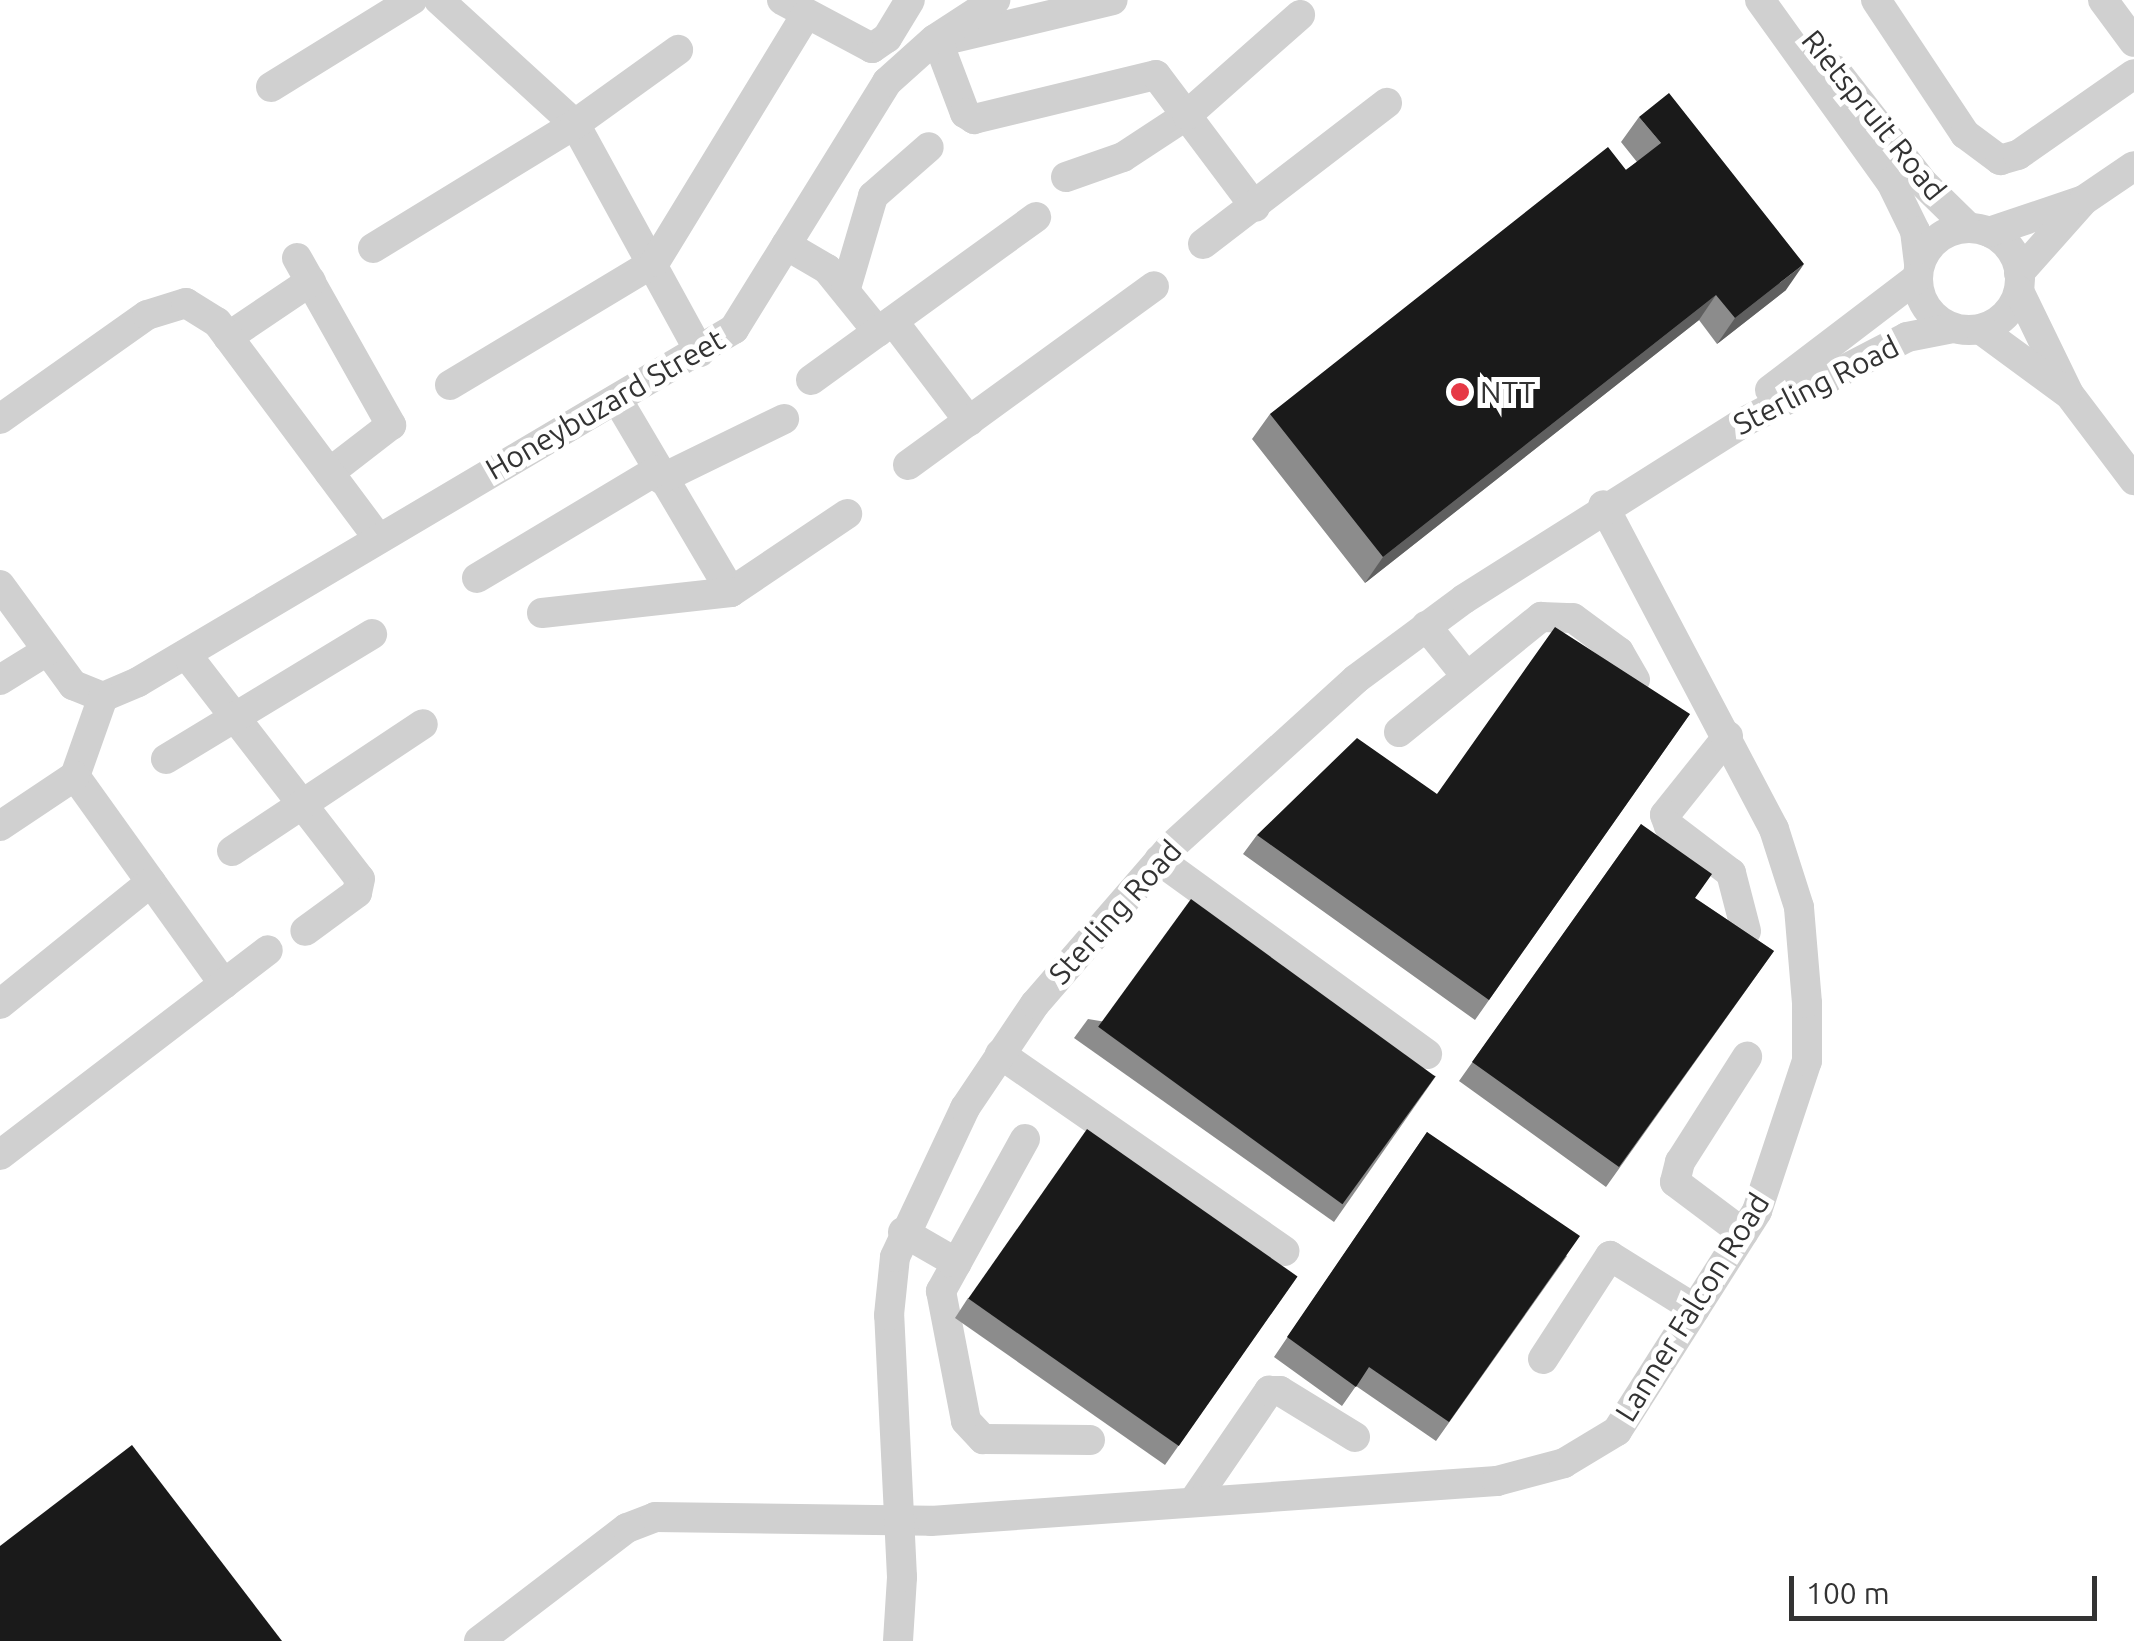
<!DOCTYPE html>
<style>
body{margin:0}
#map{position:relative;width:2134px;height:1641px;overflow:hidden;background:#fff;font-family:Ubuntu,sans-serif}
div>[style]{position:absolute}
.minor>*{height:30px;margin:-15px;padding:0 15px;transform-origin:15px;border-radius:15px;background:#d0d0d0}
.minor>.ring{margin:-15px;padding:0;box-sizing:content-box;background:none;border:30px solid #d0d0d0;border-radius:50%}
.wall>*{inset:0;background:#8c8c8c}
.shaded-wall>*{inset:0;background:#5f5f5f}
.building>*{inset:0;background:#1a1a1a;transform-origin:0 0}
.dots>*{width:28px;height:28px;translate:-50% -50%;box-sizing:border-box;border:5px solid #fff;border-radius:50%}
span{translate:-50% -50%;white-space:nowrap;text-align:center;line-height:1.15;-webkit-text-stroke:10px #fff;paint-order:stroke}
.street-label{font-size:30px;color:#333}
.poi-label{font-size:30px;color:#333}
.left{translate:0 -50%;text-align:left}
.scale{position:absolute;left:1789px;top:1576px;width:308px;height:45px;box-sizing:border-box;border:5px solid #333;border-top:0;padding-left:12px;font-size:30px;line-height:35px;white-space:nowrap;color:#333;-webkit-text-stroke:8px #fff;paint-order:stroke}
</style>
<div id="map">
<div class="minor">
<i style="left:439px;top:0;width:184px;rotate:42.4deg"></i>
<i style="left:575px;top:124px;width:260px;rotate:61.3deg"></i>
<i style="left:782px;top:0;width:102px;rotate:28.1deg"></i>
<i style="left:872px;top:48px;width:18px;rotate:-34deg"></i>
<i style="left:887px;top:38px;width:44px;rotate:-58.8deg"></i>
<i style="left:1760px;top:0;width:224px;rotate:54.3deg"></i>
<i style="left:1891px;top:182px;width:55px;rotate:63.9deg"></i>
<i style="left:1915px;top:231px;width:34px;rotate:83deg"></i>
<i style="left:1876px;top:0;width:161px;rotate:56.4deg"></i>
<i style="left:1965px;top:134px;width:44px;rotate:36.6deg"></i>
<i style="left:2000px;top:160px;width:19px;rotate:-16deg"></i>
<i style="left:2018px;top:155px;width:141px;rotate:-34.9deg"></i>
<i style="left:2103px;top:0;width:52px;rotate:53.6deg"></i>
<i style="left:954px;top:38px;width:163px;rotate:-13.4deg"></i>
<i style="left:940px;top:47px;width:71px;rotate:69.3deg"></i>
<i style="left:965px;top:113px;width:11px;rotate:34deg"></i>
<i style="left:974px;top:119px;width:187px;rotate:-13.6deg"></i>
<i style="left:1156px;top:75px;width:165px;rotate:53.1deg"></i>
<i style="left:1835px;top:70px;width:143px;rotate:52.1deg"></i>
<i style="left:1923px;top:183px;width:64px;rotate:44.4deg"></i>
<i style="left:271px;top:87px;width:166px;rotate:-31.7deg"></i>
<i style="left:1066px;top:177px;width:60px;rotate:-19.3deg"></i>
<i style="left:1123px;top:157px;width:77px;rotate:-33.3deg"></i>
<i style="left:1187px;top:115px;width:151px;rotate:-41.5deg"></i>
<i class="ring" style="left:1918px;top:228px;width:72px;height:72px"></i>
<i style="left:1989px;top:232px;width:97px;rotate:-18.6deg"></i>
<i style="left:1203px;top:244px;width:232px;rotate:-37.5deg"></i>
<i style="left:786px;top:245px;width:48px;rotate:30.3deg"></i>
<i style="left:827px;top:269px;width:81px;rotate:51deg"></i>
<i style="left:373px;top:248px;width:237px;rotate:-31.5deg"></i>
<i style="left:575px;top:124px;width:127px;rotate:-35.7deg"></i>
<i style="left:297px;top:258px;width:192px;rotate:60.6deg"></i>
<i style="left:391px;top:425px;width:78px;rotate:142.3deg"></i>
<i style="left:2019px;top:273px;width:98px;rotate:-48.3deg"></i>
<i style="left:2084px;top:200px;width:60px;rotate:-34.2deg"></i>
<i style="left:846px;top:288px;width:96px;rotate:-73.6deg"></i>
<i style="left:873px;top:196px;width:74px;rotate:-41.2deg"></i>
<i style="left:2019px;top:291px;width:114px;rotate:64.1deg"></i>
<i style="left:2069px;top:394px;width:108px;rotate:52.9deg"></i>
<i style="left:893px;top:321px;width:126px;rotate:52.8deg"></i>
<i style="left:1980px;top:329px;width:108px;rotate:36.3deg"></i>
<i style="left:228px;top:337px;width:100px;rotate:-34deg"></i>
<i style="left:811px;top:380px;width:278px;rotate:-35.9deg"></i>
<i style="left:450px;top:385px;width:239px;rotate:-31deg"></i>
<i style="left:655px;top:262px;width:289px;rotate:-58.6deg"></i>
<i style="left:1770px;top:390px;width:185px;rotate:-37.3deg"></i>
<i style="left:617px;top:399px;width:224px;rotate:59.4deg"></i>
<i style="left:731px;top:592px;width:140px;rotate:-33.9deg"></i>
<i style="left:0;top:419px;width:180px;rotate:-35.3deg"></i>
<i style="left:147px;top:315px;width:41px;rotate:-17.1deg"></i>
<i style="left:186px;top:303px;width:36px;rotate:32deg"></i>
<i style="left:217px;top:322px;width:268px;rotate:53.3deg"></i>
<i style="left:908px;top:465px;width:304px;rotate:-36deg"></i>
<i style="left:661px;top:479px;width:137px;rotate:-26deg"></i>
<i style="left:477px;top:578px;width:209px;rotate:-30.9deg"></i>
<i style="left:0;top:585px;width:124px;rotate:53.9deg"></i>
<i style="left:73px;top:685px;width:32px;rotate:22deg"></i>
<i style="left:103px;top:697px;width:38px;rotate:-23deg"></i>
<i style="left:138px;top:682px;width:693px;rotate:-30.64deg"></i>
<i style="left:734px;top:329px;width:291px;rotate:-58.2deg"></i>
<i style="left:887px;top:82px;width:64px;rotate:-41.9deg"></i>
<i style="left:935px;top:39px;width:72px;rotate:-33deg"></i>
<i style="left:542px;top:613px;width:190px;rotate:-6.3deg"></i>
<i style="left:1426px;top:626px;width:65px;rotate:51.2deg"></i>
<i style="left:186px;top:654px;width:284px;rotate:52.3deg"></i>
<i style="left:360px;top:879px;width:14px;rotate:102deg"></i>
<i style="left:357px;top:893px;width:64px;rotate:143.8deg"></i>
<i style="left:0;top:680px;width:55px;rotate:-31.7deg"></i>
<i style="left:103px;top:697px;width:84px;rotate:109.5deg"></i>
<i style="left:75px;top:776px;width:256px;rotate:54.4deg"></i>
<i style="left:1399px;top:732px;width:183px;rotate:-39deg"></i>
<i style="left:1541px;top:617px;width:32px;rotate:2deg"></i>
<i style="left:1573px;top:618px;width:57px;rotate:36.5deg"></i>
<i style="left:1619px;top:652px;width:32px;rotate:60deg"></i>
<i style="left:1728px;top:736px;width:101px;rotate:128.6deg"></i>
<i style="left:1665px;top:815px;width:12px;rotate:70deg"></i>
<i style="left:1669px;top:826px;width:78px;rotate:37.2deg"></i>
<i style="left:1731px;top:873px;width:60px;rotate:75.5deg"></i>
<i style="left:166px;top:759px;width:241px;rotate:-31.2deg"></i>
<i style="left:0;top:826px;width:90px;rotate:-33.7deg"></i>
<i style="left:232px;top:851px;width:229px;rotate:-33.6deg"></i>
<i style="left:1159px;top:860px;width:331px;rotate:35.9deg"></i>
<i style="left:0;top:1004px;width:194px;rotate:-38.9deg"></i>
<i style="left:1000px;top:1054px;width:346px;rotate:34.7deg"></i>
<i style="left:1025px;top:1139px;width:174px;rotate:118.9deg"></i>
<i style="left:941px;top:1291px;width:132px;rotate:79.1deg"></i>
<i style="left:966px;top:1421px;width:25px;rotate:47deg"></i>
<i style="left:983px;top:1439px;width:107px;rotate:0.5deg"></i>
<i style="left:0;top:1155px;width:337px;rotate:-37.4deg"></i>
<i style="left:903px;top:1232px;width:62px;rotate:29.9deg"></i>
<i style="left:1743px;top:1233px;width:85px;rotate:-143.1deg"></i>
<i style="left:1675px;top:1182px;width:21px;rotate:-76deg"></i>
<i style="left:1680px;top:1162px;width:125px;rotate:-57.5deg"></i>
<i style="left:1543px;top:1359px;width:123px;rotate:-57deg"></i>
<i style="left:1610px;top:1256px;width:100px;rotate:31.9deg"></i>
<i style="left:1193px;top:1502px;width:135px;rotate:-55.6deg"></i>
<i style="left:1269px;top:1391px;width:11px"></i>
<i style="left:1280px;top:1391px;width:88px;rotate:31.5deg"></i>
<i style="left:479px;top:1641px;width:186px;rotate:-37.4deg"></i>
<i style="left:627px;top:1528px;width:30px;rotate:-21deg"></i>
<i style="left:655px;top:1517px;width:276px;rotate:0.8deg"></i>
<i style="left:931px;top:1521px;width:567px;rotate:-4.04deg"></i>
<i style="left:1497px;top:1481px;width:69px;rotate:-15deg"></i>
<i style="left:1564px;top:1463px;width:62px;rotate:-31.1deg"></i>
<i style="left:1617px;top:1431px;width:261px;rotate:-57.5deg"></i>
<i style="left:1757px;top:1211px;width:158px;rotate:-71.6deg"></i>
<i style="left:1807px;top:1061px;width:58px;rotate:-90deg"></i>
<i style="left:1807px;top:1003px;width:96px;rotate:-94.8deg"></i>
<i style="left:1799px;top:907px;width:82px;rotate:-107.8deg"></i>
<i style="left:1774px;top:829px;width:366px;rotate:-117.8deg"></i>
<i style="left:898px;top:1641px;width:64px;rotate:-86.4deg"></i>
<i style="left:902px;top:1577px;width:262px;rotate:-92.8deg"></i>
<i style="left:889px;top:1315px;width:58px;rotate:-84.1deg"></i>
<i style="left:895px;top:1257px;width:165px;rotate:-64.8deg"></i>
<i style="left:965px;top:1108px;width:125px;rotate:-56.1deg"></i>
<i style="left:1035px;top:1004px;width:209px;rotate:-49.1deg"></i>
<i style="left:1172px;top:846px;width:248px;rotate:-42.2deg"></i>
<i style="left:1356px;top:679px;width:134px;rotate:-36.5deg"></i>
<i style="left:1464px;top:599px;width:329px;rotate:-32.3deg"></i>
<i style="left:1742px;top:423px;width:186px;rotate:-27.5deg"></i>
<i style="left:1907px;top:337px;width:47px;rotate:-11.1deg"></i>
</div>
<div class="wall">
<i style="clip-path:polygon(1639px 117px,1786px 290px,1717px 344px,1699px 320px,1365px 583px,1252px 439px,1270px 414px,1637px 162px,1621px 142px)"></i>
<i style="clip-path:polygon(1690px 714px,1475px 1020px,1243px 854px,1257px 835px,1437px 794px)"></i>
<i style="clip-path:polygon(1641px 824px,1695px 898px,1774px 951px,1606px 1187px,1459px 1081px)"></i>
<i style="clip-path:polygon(1088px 1019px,1436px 1076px,1334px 1222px,1074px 1038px)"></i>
<i style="clip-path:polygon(1427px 1132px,1567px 1256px,1436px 1441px,1356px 1386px,1342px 1406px,1274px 1357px)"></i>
<i style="clip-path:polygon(1297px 1277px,1165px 1465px,955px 1318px,968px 1298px)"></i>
</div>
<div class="shaded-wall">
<i style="clip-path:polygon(1804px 264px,1786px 290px,1717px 344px,1735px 318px)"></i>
<i style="clip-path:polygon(1716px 295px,1699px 320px,1365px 583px,1383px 557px)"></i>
</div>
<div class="building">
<i style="clip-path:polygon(1669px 93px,1804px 264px,1735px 318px,1716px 295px,1383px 557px,1270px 414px,1608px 147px,1626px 170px,1661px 143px,1639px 117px)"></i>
<i style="clip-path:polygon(1555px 627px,1690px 714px,1489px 1000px,1257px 835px,1357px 738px,1437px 794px)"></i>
<i style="clip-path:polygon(1641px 824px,1712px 874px,1695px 898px,1774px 951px,1619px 1167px,1472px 1062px)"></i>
<i style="left:1191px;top:899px;width:302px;height:158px;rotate:36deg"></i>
<i style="left:1087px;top:1129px;width:257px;height:207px;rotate:35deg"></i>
<i style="clip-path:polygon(1427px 1132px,1580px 1236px,1449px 1422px,1369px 1367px,1356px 1387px,1287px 1337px)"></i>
<i style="clip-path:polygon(132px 1445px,282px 1641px,0 1641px,0 1546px)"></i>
</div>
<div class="dots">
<i style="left:1460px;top:392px;background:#e63946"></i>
</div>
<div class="street-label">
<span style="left:1874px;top:115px;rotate:51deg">Rietspruit Road</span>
<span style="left:1816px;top:385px;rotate:-27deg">Sterling Road</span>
<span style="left:605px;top:404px;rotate:-30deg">Honeybuzard Street</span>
<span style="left:1115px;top:912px;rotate:-48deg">Sterling Road</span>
<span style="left:1692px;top:1307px;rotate:-58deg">Lanner Falcon Road</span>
</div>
<div class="poi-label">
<span class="left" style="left:1480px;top:392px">NTT</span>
</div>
<div class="scale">100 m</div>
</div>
